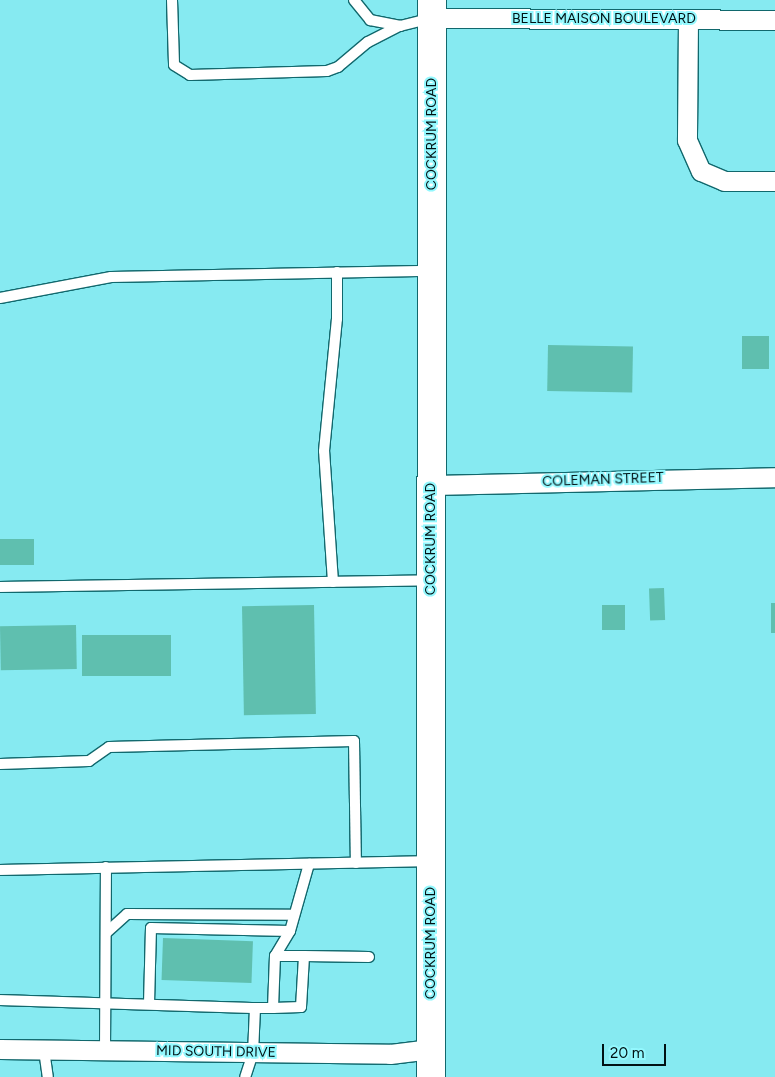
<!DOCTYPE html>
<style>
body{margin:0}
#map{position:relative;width:775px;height:1077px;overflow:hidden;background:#86eaf1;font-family:Figtree,sans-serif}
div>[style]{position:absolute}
.building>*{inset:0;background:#5fbfaf;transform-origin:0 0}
.roads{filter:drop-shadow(1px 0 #11686d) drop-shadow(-1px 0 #11686d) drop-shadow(0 1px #11686d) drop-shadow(0 -1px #11686d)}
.service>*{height:10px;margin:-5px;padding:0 5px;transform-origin:5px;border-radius:5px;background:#fff}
.minor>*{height:19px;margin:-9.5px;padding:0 9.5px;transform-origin:9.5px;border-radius:9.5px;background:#fff}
.primary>*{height:28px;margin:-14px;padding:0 14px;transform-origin:14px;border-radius:14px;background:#fff}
span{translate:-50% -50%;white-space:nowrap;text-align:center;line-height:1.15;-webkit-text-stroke:4px #93f8fe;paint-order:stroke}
.street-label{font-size:14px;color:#001113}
.scale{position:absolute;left:602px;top:1044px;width:64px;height:22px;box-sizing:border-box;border:2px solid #001113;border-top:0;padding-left:6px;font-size:15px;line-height:18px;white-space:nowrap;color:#001113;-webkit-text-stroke:4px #93f8fe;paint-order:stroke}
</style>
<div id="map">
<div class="building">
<i style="left:742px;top:336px;width:27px;height:33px"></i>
<i style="left:548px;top:345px;width:85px;height:46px;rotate:1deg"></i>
<i style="left:34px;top:539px;width:26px;height:34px;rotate:90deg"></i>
<i style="left:664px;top:588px;width:32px;height:15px;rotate:88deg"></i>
<i style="left:771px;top:603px;width:4px;height:30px"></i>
<i style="left:314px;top:605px;width:109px;height:72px;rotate:89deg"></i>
<i style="left:602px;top:605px;width:23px;height:25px"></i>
<i style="left:76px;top:625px;width:44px;height:76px;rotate:89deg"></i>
<i style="left:171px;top:635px;width:41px;height:89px;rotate:90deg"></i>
<i style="left:163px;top:938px;width:90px;height:42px;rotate:2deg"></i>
</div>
<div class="roads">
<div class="service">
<i style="left:172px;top:0;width:65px;rotate:88.2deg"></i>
<i style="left:174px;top:65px;width:19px;rotate:32deg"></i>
<i style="left:190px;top:75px;width:137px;rotate:-1.7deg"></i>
<i style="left:327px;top:71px;width:12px;rotate:-20deg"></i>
<i style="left:338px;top:67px;width:39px;rotate:-40deg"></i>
<i style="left:368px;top:42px;width:36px;rotate:-27deg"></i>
<i style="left:400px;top:26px;width:33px;rotate:-14deg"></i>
<i style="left:354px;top:0;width:26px;rotate:51deg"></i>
<i style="left:370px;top:20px;width:31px;rotate:11deg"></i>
<i style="left:0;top:298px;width:113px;rotate:-10.7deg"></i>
<i style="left:111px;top:277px;width:321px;rotate:-1.1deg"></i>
<i style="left:333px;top:582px;width:131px;rotate:-93.9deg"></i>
<i style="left:324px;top:451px;width:133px;rotate:-84.4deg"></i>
<i style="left:337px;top:319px;width:47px;rotate:-90deg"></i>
<i style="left:0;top:587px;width:430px;rotate:-0.9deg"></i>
<i style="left:0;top:764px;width:89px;rotate:-1.9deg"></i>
<i style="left:89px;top:761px;width:24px;rotate:-35deg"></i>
<i style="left:109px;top:747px;width:245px;rotate:-1.4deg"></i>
<i style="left:354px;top:741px;width:122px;rotate:89.1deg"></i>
<i style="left:0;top:870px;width:430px;rotate:-1.2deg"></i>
<i style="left:106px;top:933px;width:28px;rotate:-42deg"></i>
<i style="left:127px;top:914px;width:166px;rotate:0.3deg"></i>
<i style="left:275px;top:956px;width:29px"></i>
<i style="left:0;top:1000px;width:255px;rotate:1.8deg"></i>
<i style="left:255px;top:1008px;width:45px;rotate:92.5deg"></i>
<i style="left:253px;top:1053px;width:25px;rotate:108deg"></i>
<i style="left:149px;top:1004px;width:76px;rotate:-88.5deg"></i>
<i style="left:151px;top:928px;width:139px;rotate:1.2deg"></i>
<i style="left:255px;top:1008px;width:18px"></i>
<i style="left:273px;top:1008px;width:52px;rotate:-87.8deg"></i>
<i style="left:275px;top:956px;width:29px;rotate:-59deg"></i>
<i style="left:290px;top:931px;width:70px;rotate:-74.2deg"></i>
<i style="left:273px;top:1008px;width:28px;rotate:-2deg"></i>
<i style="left:301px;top:1007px;width:51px;rotate:-86.6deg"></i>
<i style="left:304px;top:956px;width:65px;rotate:0.9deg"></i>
<i style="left:44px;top:1050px;width:27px;rotate:82deg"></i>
<i style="left:105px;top:1051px;width:184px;rotate:-89.7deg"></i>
</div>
<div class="minor">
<i style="left:432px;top:18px;width:343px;rotate:0.3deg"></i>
<i style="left:688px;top:20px;width:120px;rotate:90.5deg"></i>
<i style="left:687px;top:140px;width:34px;rotate:66deg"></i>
<i style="left:701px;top:171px;width:25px;rotate:23deg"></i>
<i style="left:724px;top:181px;width:51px"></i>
<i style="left:432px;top:485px;width:343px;rotate:-1.3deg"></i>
<i style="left:0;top:1049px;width:390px;rotate:0.7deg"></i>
<i style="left:390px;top:1054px;width:41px;rotate:-7deg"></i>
</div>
<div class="primary">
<i style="left:431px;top:1077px;width:1077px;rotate:-89.95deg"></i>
</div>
</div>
<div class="street-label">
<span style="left:604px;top:19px">BELLE MAISON BOULEVARD</span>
<span style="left:432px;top:134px;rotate:-90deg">COCKRUM ROAD</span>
<span style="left:603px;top:480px;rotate:-2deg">COLEMAN STREET</span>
<span style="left:431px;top:539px;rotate:-90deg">COCKRUM ROAD</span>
<span style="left:431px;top:943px;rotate:-90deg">COCKRUM ROAD</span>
<span style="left:216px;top:1052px;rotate:1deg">MID SOUTH DRIVE</span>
</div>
<div class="scale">20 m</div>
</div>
